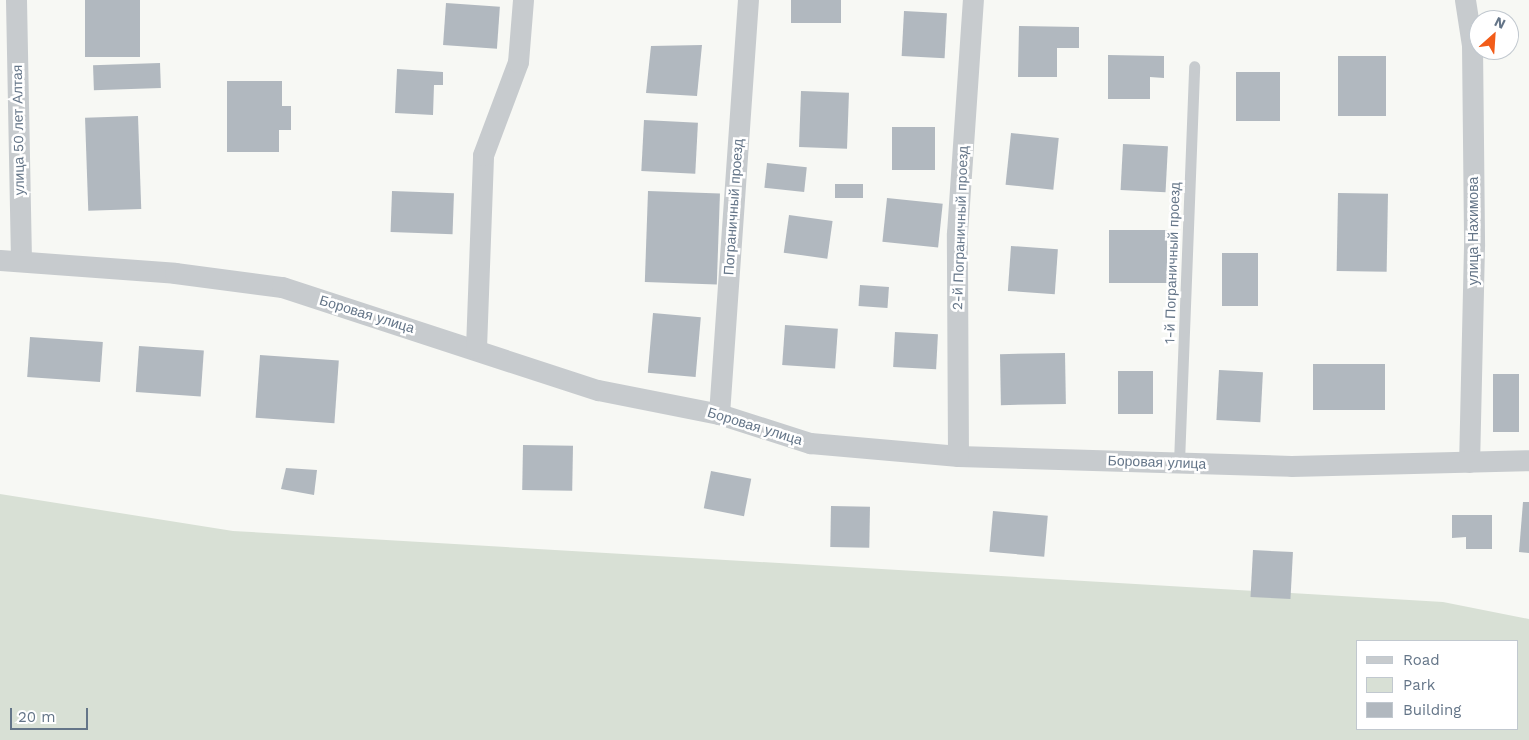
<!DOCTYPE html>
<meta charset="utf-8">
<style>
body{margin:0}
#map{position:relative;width:1529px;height:740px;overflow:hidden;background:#f7f8f4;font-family:"Work Sans",sans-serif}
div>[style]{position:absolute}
.green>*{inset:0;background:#d8e0d5}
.building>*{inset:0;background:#b1b8bf;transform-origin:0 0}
.service>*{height:11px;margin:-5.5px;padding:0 5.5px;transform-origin:5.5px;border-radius:5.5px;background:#c7cbce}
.minor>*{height:21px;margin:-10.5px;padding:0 10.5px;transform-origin:10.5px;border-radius:10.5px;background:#c7cbce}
span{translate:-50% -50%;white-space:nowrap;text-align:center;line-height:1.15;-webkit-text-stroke:5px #fff;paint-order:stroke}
.street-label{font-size:14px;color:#647588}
.legend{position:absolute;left:1356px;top:640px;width:162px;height:90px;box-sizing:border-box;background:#fff;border:1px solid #c1c8cf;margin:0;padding:6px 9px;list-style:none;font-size:15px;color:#647588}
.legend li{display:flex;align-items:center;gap:10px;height:25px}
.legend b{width:25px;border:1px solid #c1c8cf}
.north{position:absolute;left:1469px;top:10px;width:50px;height:50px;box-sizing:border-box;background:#fff;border:1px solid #c1c8cf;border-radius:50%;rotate:26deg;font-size:14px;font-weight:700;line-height:20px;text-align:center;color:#647588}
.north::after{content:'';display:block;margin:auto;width:18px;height:22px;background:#f25c19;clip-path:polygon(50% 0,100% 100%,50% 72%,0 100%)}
.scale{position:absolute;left:10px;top:708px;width:78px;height:22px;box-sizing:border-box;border:2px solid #647588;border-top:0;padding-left:6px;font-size:15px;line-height:18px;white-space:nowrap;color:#647588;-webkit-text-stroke:4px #fff;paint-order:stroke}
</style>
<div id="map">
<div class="green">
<i style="clip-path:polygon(evenodd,0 494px,233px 531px,1443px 602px,1529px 619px,1529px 740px,0 740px,0 494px,1358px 641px,1518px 641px,1518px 729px,1358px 729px,1358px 641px)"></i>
</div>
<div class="building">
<i style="left:85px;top:0;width:55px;height:57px"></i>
<i style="left:791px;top:0;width:50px;height:23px"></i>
<i style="left:446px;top:3px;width:54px;height:42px;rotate:4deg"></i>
<i style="left:904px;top:11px;width:43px;height:45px;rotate:3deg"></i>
<i style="clip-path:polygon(1019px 26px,1079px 27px,1079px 48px,1057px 48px,1057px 77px,1018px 77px)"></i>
<i style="clip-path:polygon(702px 45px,697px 96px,646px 93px,651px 46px)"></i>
<i style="clip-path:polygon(1108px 55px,1164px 56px,1164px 78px,1150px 77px,1150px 99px,1108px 99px)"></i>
<i style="left:1338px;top:56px;width:48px;height:60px"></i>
<i style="left:160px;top:63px;width:25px;height:67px;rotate:88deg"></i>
<i style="clip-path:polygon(397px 69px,443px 72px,443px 85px,434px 85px,433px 115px,395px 113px)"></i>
<i style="left:1236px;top:72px;width:44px;height:49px"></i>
<i style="clip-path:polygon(227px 81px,282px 81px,282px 106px,291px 106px,291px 130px,279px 130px,279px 152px,227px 152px)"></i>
<i style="left:801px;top:91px;width:48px;height:56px;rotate:2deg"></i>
<i style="left:138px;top:116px;width:93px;height:53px;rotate:88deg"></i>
<i style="left:644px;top:120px;width:54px;height:51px;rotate:3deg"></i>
<i style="left:892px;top:127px;width:43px;height:43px"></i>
<i style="left:1011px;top:133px;width:48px;height:52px;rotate:6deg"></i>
<i style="left:1123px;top:144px;width:45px;height:46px;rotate:3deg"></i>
<i style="left:767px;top:163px;width:40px;height:25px;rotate:6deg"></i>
<i style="left:835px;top:184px;width:28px;height:14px"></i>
<i style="left:392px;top:191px;width:62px;height:41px;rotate:2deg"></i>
<i style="left:648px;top:191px;width:72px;height:91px;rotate:2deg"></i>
<i style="left:1338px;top:193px;width:50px;height:78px;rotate:1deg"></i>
<i style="left:887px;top:198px;width:56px;height:44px;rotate:6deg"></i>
<i style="left:789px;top:215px;width:44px;height:38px;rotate:8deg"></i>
<i style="left:1109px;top:230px;width:58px;height:53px"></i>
<i style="left:1011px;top:246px;width:47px;height:45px;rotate:4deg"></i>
<i style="left:1222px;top:253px;width:36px;height:53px"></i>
<i style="left:860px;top:285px;width:29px;height:21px;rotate:4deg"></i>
<i style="left:653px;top:313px;width:48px;height:60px;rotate:5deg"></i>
<i style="left:785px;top:325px;width:53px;height:40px;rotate:4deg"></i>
<i style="left:895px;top:332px;width:43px;height:35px;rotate:3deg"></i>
<i style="left:30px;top:337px;width:73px;height:40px;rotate:4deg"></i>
<i style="left:139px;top:346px;width:65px;height:46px;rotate:4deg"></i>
<i style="left:1065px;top:353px;width:51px;height:65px;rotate:89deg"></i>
<i style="left:260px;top:355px;width:79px;height:63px;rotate:4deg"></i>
<i style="left:1313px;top:364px;width:72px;height:46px"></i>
<i style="left:1219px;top:370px;width:44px;height:50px;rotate:3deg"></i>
<i style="left:1118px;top:371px;width:35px;height:43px"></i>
<i style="left:1493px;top:374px;width:26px;height:58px"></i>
<i style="left:523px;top:445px;width:50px;height:45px;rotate:1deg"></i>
<i style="clip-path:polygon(286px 468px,317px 470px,314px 495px,281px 489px)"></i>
<i style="left:711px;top:471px;width:41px;height:38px;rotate:11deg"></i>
<i style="clip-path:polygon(1523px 502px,1529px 502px,1529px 553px,1519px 552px)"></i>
<i style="left:831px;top:506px;width:39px;height:41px;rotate:1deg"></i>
<i style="left:993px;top:511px;width:55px;height:41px;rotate:5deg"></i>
<i style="clip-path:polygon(1452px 515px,1492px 515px,1492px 549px,1466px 549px,1466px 537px,1452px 538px)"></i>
<i style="left:1253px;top:550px;width:40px;height:47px;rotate:3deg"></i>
</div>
<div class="service">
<i style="left:1179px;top:462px;width:396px;rotate:-87.8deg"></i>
</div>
<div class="minor">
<i style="left:16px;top:0;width:260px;rotate:88.9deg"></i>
<i style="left:1465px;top:0;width:46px;rotate:81.2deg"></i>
<i style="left:1472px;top:45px;width:201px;rotate:89.4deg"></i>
<i style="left:1474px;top:246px;width:216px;rotate:91.3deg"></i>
<i style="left:0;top:260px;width:175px;rotate:4.2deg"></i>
<i style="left:175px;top:273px;width:108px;rotate:7.5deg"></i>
<i style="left:282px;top:287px;width:332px;rotate:18.1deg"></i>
<i style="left:598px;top:390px;width:123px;rotate:11.2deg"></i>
<i style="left:719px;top:414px;width:96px;rotate:17.7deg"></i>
<i style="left:810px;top:443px;width:149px;rotate:5deg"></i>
<i style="left:958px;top:456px;width:333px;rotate:1.7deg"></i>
<i style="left:1291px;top:466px;width:238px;rotate:-1.4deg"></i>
<i style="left:476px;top:348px;width:193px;rotate:-87.9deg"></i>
<i style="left:483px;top:155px;width:99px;rotate:-69.4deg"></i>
<i style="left:518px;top:62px;width:62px;rotate:-85.4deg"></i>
<i style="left:719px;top:414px;width:415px;rotate:-86deg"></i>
<i style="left:958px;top:456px;width:223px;rotate:-90.3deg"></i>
<i style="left:957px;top:233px;width:234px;rotate:-86.1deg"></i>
</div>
<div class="street-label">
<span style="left:18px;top:130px;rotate:-91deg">улица 50 лет Алтая</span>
<span style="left:733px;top:207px;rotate:-86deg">Пограничный проезд</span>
<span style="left:960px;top:228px;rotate:-88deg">2-й Пограничный проезд</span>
<span style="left:1473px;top:231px;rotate:-90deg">улица Нахимова</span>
<span style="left:1172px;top:263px;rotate:-88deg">1-й Пограничный проезд</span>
<span style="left:367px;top:314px;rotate:17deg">Боровая улица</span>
<span style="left:755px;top:426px;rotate:17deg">Боровая улица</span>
<span style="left:1157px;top:462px;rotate:2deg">Боровая улица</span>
</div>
<ul class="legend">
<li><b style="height:6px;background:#c7cbce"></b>Road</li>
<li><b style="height:14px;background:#d8e0d5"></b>Park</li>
<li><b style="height:14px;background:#b1b8bf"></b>Building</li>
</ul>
<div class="north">N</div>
<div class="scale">20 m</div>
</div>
